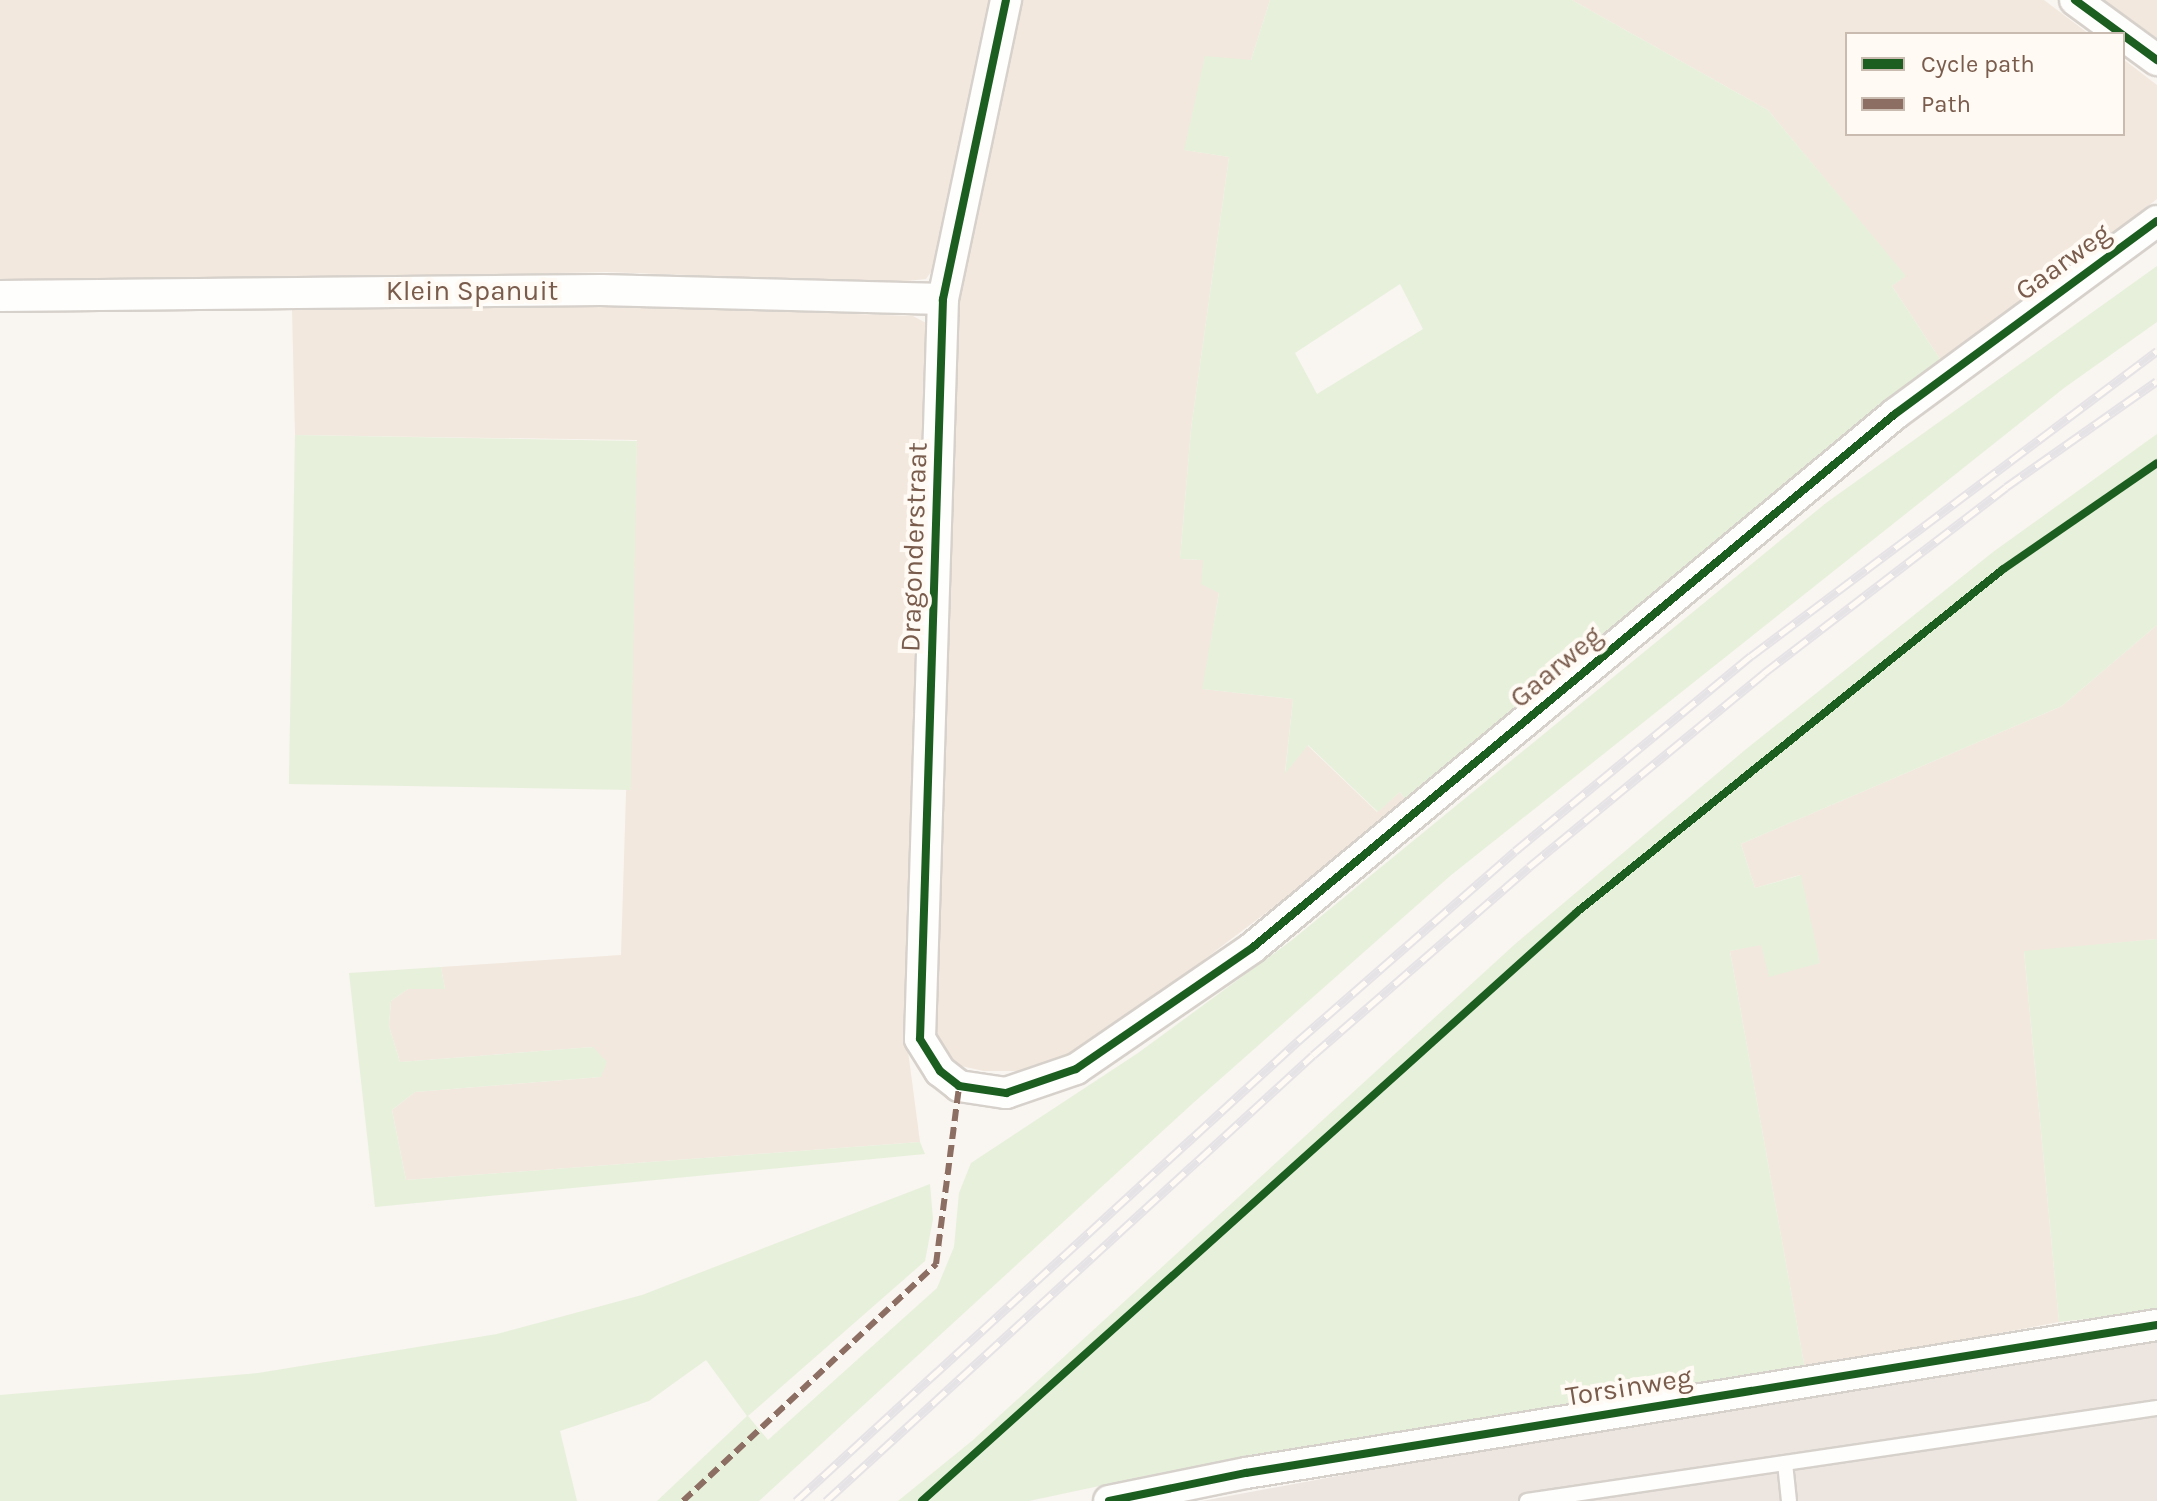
<!DOCTYPE html>
<style>
body{margin:0}
#map{position:relative;width:2157px;height:1501px;overflow:hidden;background:#f9f5f0;font-family:Karla,sans-serif}
div>[style]{position:absolute}
.residential>*{inset:0;background:#f2e8de}
.industrial>*{inset:0;background:#ede5e0}
.green>*{inset:0;background:#e7f0db;transform-origin:0 0}
.roads{filter:drop-shadow(2px 0 #d7d1cb) drop-shadow(-2px 0 #d7d1cb) drop-shadow(0 2px #d7d1cb) drop-shadow(0 -2px #d7d1cb)}
.service>*{height:14px;margin:-7px;padding:0 7px;transform-origin:7px;border-radius:7px;background:#fefefd}
.minor>*{height:30px;margin:-15px;padding:0 15px;transform-origin:15px;border-radius:15px;background:#fefefd}
.rail>*{height:9px;margin-top:-4.5px;transform-origin:0;background:repeating-linear-gradient(90deg,#fffaf3 0 18px,#e6e3e7 0 36px);box-sizing:border-box;border-block:2px solid #e6e3e7}
.quiet>*{height:6px;margin-top:-3px;transform-origin:0;background:repeating-linear-gradient(90deg,#8d6e63 0 12px,transparent 0 18px)}
.cycleway>*{height:8px;margin:-4px;padding:0 4px;transform-origin:4px;border-radius:4px;background:#1b5e20}
span{translate:-50% -50%;white-space:nowrap;text-align:center;line-height:1.15;-webkit-text-stroke:8px #fffaf3;paint-order:stroke}
.street-label{font-size:28px;color:#7a5c4d}
.legend{position:absolute;left:1845px;top:32px;width:280px;height:104px;box-sizing:border-box;background:#fffaf3;border:2px solid #cabbb1;margin:0;padding:10px 14px;list-style:none;font-size:24px;color:#7a5c4d}
.legend li{display:flex;align-items:center;gap:16px;height:40px}
.legend b{width:40px;border:2px solid #cabbb1}
</style>
<div id="map">
<div class="residential">
<i style="clip-path:polygon(0 0,994px 0,940px 259px,926px 279px,889px 283px,607px 272px,0 284px)"></i>
<i style="clip-path:polygon(1015px 0,1270px 0,1251px 60px,1185px 150px,1229px 157px,1191px 429px,1180px 559px,1203px 560px,1219px 592px,1203px 689px,1293px 699px,1285px 772px,1307px 745px,1377px 812px,1400px 792px,1409px 805px,1096px 1041px,1054px 1062px,1018px 1071px,984px 1071px,952px 1064px,933px 1041px,959px 285px)"></i>
<i style="clip-path:polygon(1572px 0,2044px 0,2089px 34px,1847px 34px,1847px 134px,2123px 134px,2123px 59px,2157px 85px,2157px 199px,1942px 362px,1892px 286px,1905px 276px,1768px 110px)"></i>
<i style="clip-path:polygon(2104px 0,2157px 0,2157px 38px)"></i>
<i style="clip-path:polygon(595px 305px,913px 316px,926px 323px,906px 1036px,920px 1142px,406px 1180px,392px 1110px,415px 1092px,601px 1077px,593px 1047px,400px 1062px,389px 1026px,391px 1001px,408px 989px,445px 989px,441px 967px,621px 955px,637px 440px,295px 435px,292px 309px)"></i>
<i style="clip-path:polygon(2157px 625px,2157px 939px,2024px 952px,2059px 1322px,1805px 1369px,1730px 951px,1761px 944px,1800px 875px,1755px 888px,1741px 844px,2062px 706px)"></i>
</div>
<div class="industrial">
<i style="clip-path:polygon(2157px 1339px,2157px 1501px,1202px 1501px,1694px 1410px)"></i>
</div>
<div class="green">
<i style="clip-path:polygon(evenodd,1270px 0,1572px 0,1768px 110px,1906px 276px,1892px 286px,1942px 362px,1719px 541px,1409px 805px,1400px 792px,1378px 812px,1308px 745px,1285px 774px,1293px 699px,1202px 689px,1219px 593px,1201px 584px,1203px 560px,1180px 559px,1191px 429px,1229px 157px,1184px 150px,1205px 56px,1251px 60px,1270px 0,1400px 284px,1423px 329px,1317px 394px,1295px 353px,1400px 284px)"></i>
<i style="clip-path:polygon(2157px 266px,2157px 322px,2064px 388px,1450px 876px,1192px 1104px,759px 1501px,657px 1501px,747px 1416px,706px 1360px,649px 1401px,560px 1431px,577px 1501px,0 1501px,0 1395px,258px 1373px,497px 1334px,642px 1295px,930px 1184px,933px 1219px,925px 1261px,748px 1416px,768px 1440px,937px 1288px,954px 1247px,959px 1193px,971px 1163px,1138px 1053px,1292px 940px,1826px 503px)"></i>
<i style="clip-path:polygon(2157px 434px,2157px 625px,2062px 706px,1741px 844px,1755px 888px,1801px 875px,1820px 963px,1769px 977px,1761px 945px,1730px 951px,1805px 1369px,1165px 1472px,1029px 1501px,898px 1501px,973px 1440px,1514px 945px,1745px 750px,1993px 552px)"></i>
<i style="left:295px;top:435px;width:342px;height:349px;rotate:1deg"></i>
<i style="clip-path:polygon(2157px 939px,2157px 1311px,2059px 1322px,2024px 951px)"></i>
<i style="clip-path:polygon(441px 967px,445px 989px,408px 989px,391px 1001px,389px 1026px,400px 1062px,593px 1047px,607px 1062px,601px 1077px,415px 1092px,392px 1110px,406px 1180px,920px 1142px,925px 1154px,375px 1207px,349px 973px)"></i>
</div>
<div class="roads">
<div class="service">
<i style="left:1785px;top:1463px;width:38px;rotate:84deg"></i>
<i style="left:1527px;top:1501px;width:637px;rotate:-8.4deg"></i>
</div>
<div class="minor">
<i style="left:1006px;top:0;width:306px;rotate:101.9deg"></i>
<i style="left:943px;top:299px;width:740px;rotate:91.78deg"></i>
<i style="left:920px;top:1039px;width:38px;rotate:58deg"></i>
<i style="left:940px;top:1071px;width:24px;rotate:38deg"></i>
<i style="left:959px;top:1086px;width:48px;rotate:8.5deg"></i>
<i style="left:1006px;top:1093px;width:74px;rotate:-18.9deg"></i>
<i style="left:1076px;top:1069px;width:214px;rotate:-34.5deg"></i>
<i style="left:1252px;top:948px;width:836px;rotate:-39.71deg"></i>
<i style="left:1895px;top:414px;width:325px;rotate:-36.4deg"></i>
<i style="left:2075px;top:0;width:102px;rotate:36.2deg"></i>
<i style="left:0;top:296px;width:601px;rotate:-0.57deg"></i>
<i style="left:601px;top:290px;width:342px;rotate:1.5deg"></i>
<i style="left:1109px;top:1501px;width:140px;rotate:-11.6deg"></i>
<i style="left:1246px;top:1473px;width:923px;rotate:-9.23deg"></i>
</div>
</div>
<div class="rail">
<i style="left:796px;top:1501px;width:681px;rotate:-42.5deg"></i>
<i style="left:1298px;top:1041px;width:288px;rotate:-41.2deg"></i>
<i style="left:1515px;top:851px;width:306px;rotate:-39.6deg"></i>
<i style="left:1751px;top:656px;width:508px;rotate:-36.92deg"></i>
<i style="left:826px;top:1501px;width:660px;rotate:-42.48deg"></i>
<i style="left:1313px;top:1055px;width:286px;rotate:-41deg"></i>
<i style="left:1529px;top:867px;width:305px;rotate:-39.5deg"></i>
<i style="left:1764px;top:673px;width:305px;rotate:-37.5deg"></i>
<i style="left:2006px;top:487px;width:184px;rotate:-35.1deg"></i>
</div>
<div class="quiet">
<i style="left:683px;top:1501px;width:347px;rotate:-43.1deg"></i>
<i style="left:936px;top:1264px;width:179px;rotate:-82.6deg"></i>
</div>
<div class="cycleway">
<i style="left:1006px;top:0;width:306px;rotate:101.9deg"></i>
<i style="left:943px;top:299px;width:740px;rotate:91.78deg"></i>
<i style="left:920px;top:1039px;width:38px;rotate:58deg"></i>
<i style="left:940px;top:1071px;width:24px;rotate:38deg"></i>
<i style="left:959px;top:1086px;width:48px;rotate:8.5deg"></i>
<i style="left:1006px;top:1093px;width:74px;rotate:-18.9deg"></i>
<i style="left:1076px;top:1069px;width:214px;rotate:-34.5deg"></i>
<i style="left:1252px;top:948px;width:836px;rotate:-39.71deg"></i>
<i style="left:1895px;top:414px;width:325px;rotate:-36.4deg"></i>
<i style="left:2075px;top:0;width:102px;rotate:36.2deg"></i>
<i style="left:922px;top:1501px;width:881px;rotate:-41.96deg"></i>
<i style="left:1577px;top:912px;width:546px;rotate:-38.82deg"></i>
<i style="left:2002px;top:570px;width:188px;rotate:-34.6deg"></i>
<i style="left:1109px;top:1501px;width:140px;rotate:-11.6deg"></i>
<i style="left:1246px;top:1473px;width:923px;rotate:-9.23deg"></i>
</div>
<div class="street-label">
<span style="left:2063px;top:262px;rotate:-36deg">Gaarweg</span>
<span style="left:472px;top:291px">Klein Spanuit</span>
<span style="left:914px;top:547px;rotate:-88deg">Dragonderstraat</span>
<span style="left:1556px;top:667px;rotate:-40deg">Gaarweg</span>
<span style="left:1629px;top:1387px;rotate:-9deg">Torsinweg</span>
</div>
<ul class="legend">
<li><b style="height:10px;background:#1b5e20"></b>Cycle path</li>
<li><b style="height:10px;background:#8d6e63"></b>Path</li>
</ul>
</div>
